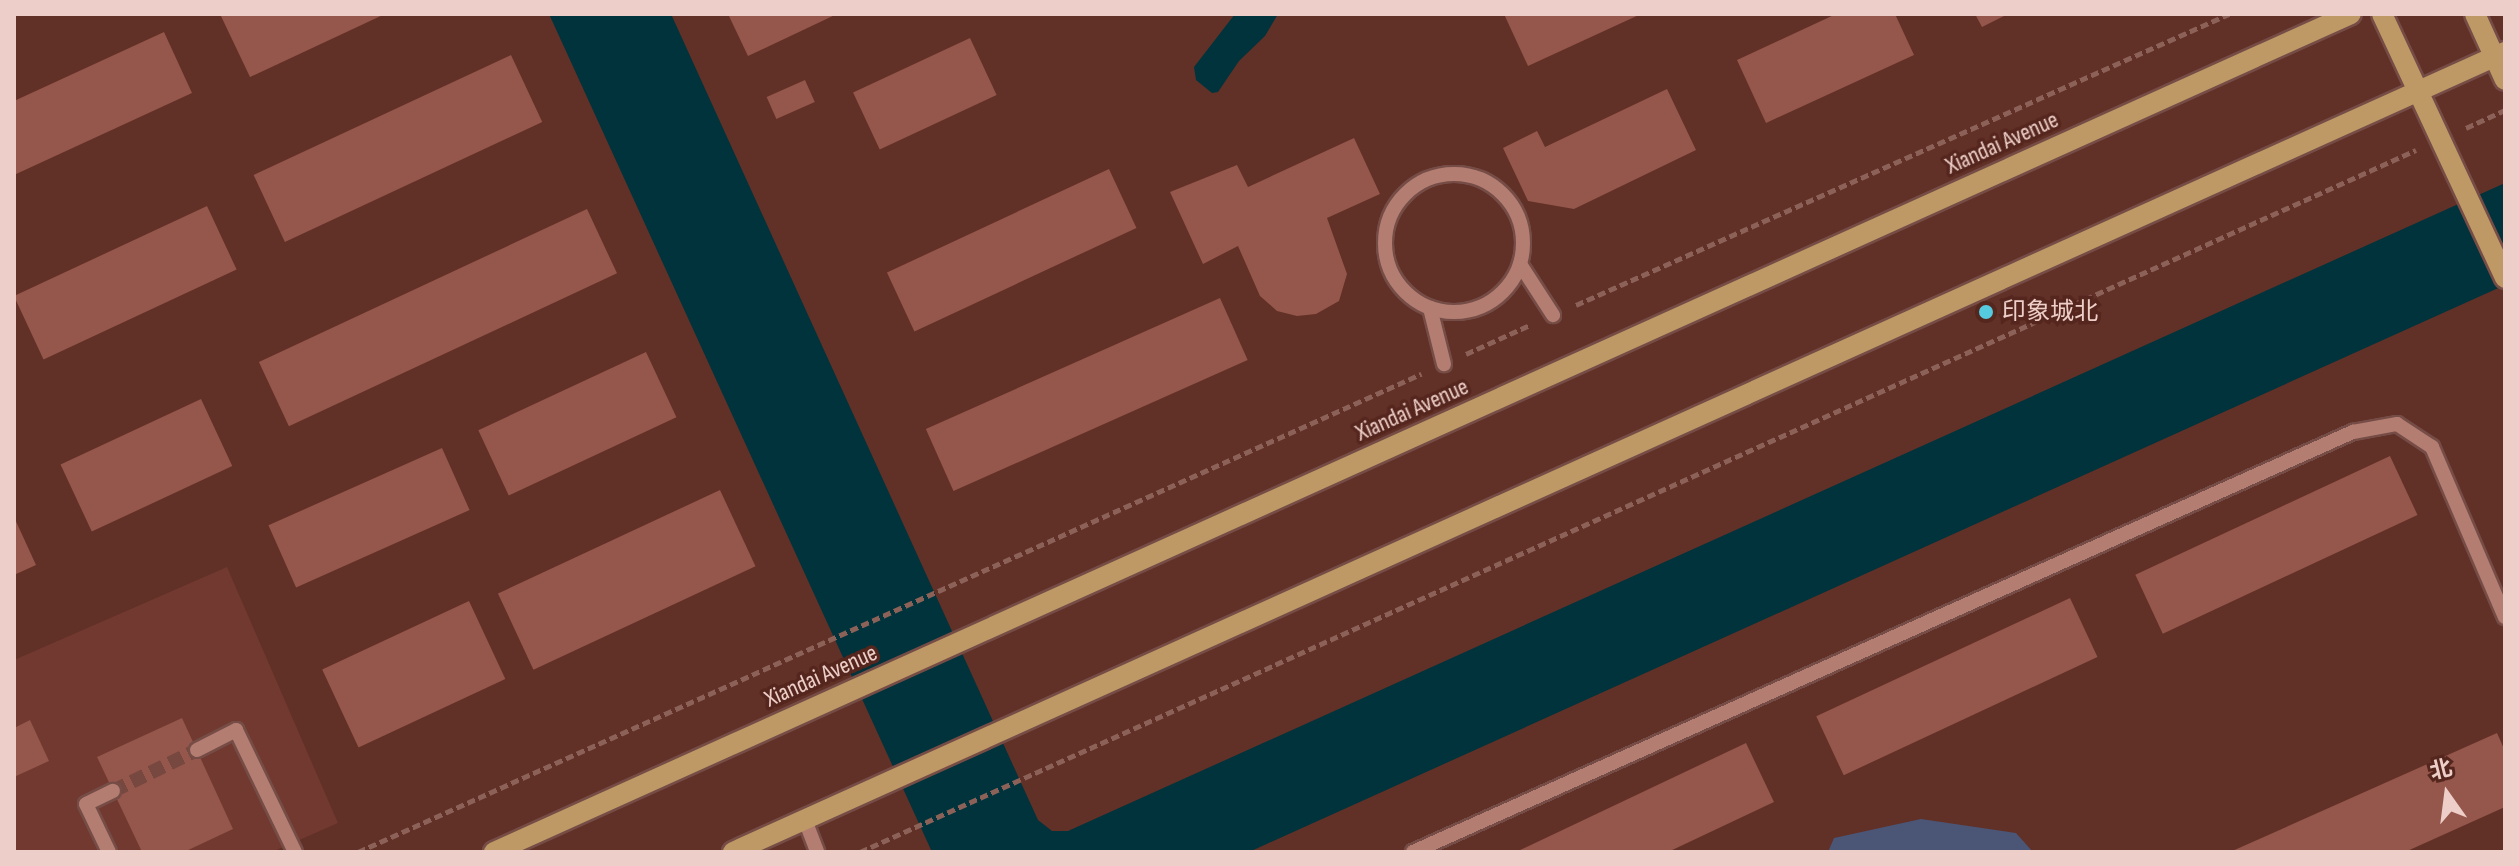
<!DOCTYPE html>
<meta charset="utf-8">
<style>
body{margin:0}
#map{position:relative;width:2519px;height:866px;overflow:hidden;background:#613027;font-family:"Sofia Sans Condensed","Noto Sans SC",sans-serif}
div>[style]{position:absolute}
.built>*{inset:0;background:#71392f}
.green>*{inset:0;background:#4b5576}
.water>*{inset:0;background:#00333b}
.building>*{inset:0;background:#95564b;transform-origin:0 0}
.minor-tunnel>*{height:14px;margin-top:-7px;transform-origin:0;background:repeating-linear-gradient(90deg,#76483f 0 14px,transparent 0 21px)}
.path>*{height:5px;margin-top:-2.5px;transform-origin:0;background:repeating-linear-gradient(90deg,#8c6158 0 8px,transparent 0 12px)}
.roads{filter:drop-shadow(2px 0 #764d46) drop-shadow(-2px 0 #764d46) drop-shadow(0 2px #764d46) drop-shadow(0 -2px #764d46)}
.minor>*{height:14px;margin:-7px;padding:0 7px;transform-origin:7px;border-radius:7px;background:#b47d72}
.minor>.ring{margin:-7px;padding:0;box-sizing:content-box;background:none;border:14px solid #b47d72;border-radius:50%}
.major>*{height:20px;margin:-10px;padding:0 10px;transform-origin:10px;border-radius:10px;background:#be9965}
.dots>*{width:22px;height:22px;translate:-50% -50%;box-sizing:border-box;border:4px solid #55261d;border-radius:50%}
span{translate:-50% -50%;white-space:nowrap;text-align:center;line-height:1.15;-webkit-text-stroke:7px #55261d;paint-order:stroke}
.street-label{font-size:24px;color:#edcec8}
.poi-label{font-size:24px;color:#edcec8}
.left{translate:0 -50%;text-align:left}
.frame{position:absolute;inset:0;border:16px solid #edcec8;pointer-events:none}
.north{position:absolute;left:2407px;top:754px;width:80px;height:80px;-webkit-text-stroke:6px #55261d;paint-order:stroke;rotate:346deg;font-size:22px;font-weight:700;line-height:32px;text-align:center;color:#edcec8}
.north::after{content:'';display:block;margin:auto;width:28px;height:36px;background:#edcec8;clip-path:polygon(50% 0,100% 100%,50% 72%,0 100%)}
</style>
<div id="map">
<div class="built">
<i style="clip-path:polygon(227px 567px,338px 823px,272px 852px,14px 852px,14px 660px)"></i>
</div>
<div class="green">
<i style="clip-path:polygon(1921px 819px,2016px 833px,2033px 852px,1828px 852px,1834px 838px)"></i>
</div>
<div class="water">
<i style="clip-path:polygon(549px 14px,671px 14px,1038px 820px,1052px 831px,1068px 831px,2505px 183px,2505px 285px,1249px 852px,932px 852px)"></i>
<i style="clip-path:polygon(1235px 14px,1278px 14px,1265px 36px,1239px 61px,1218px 92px,1212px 93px,1196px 80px,1194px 67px)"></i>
</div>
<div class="building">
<i style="clip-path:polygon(220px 14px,385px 14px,250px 77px)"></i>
<i style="clip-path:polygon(728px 14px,837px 14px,748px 56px)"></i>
<i style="clip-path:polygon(1504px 14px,1641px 14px,1528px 66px)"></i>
<i style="clip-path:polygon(1836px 14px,1895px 14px,1914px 55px,1766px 123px,1737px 60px)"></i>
<i style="clip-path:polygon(1975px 14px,2008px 14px,1982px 27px)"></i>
<i style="clip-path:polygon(164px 32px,192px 93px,14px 175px,14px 101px)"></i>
<i style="left:970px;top:38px;width:63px;height:129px;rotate:65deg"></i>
<i style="left:511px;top:55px;width:74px;height:284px;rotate:65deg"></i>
<i style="left:805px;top:80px;width:24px;height:42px;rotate:66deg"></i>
<i style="clip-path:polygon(1667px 89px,1696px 150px,1574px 209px,1528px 201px,1503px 148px,1537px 131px,1545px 147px)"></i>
<i style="clip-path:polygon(1354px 138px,1380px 194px,1327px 218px,1347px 274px,1339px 301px,1316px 314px,1297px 316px,1277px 311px,1260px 296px,1238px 246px,1203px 264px,1170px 192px,1237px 165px,1248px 187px)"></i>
<i style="left:1109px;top:169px;width:65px;height:245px;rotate:65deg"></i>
<i style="left:207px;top:206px;width:70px;height:213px;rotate:65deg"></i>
<i style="left:587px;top:209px;width:71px;height:362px;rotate:65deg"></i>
<i style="left:1220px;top:298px;width:68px;height:322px;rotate:66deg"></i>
<i style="left:646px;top:352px;width:72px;height:185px;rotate:65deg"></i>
<i style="left:201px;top:399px;width:74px;height:155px;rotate:65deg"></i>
<i style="left:442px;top:448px;width:68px;height:190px;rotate:66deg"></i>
<i style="left:2390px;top:456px;width:65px;height:281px;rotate:65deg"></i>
<i style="left:720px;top:490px;width:84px;height:245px;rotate:65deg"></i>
<i style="clip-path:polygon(14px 517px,36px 565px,14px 575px)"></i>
<i style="left:2070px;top:598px;width:65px;height:280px;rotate:65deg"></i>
<i style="left:469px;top:601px;width:86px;height:162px;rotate:65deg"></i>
<i style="clip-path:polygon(182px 718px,233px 829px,184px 852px,142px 852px,97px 757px)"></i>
<i style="clip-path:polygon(30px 720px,49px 761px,14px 777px,14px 728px)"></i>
<i style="clip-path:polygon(2497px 733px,2505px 751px,2505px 807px,2405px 852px,2230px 852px)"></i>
<i style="clip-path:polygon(1746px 743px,1774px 802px,1668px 852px,1516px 852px)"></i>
</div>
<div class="minor-tunnel">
<i style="left:113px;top:791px;width:93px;rotate:-26deg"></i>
</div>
<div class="path">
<i style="left:2466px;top:128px;width:43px;rotate:-24.8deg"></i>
<i style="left:1576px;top:305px;width:715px;rotate:-24.02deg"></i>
<i style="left:1466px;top:354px;width:70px;rotate:-24.4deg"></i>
<i style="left:358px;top:852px;width:1166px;rotate:-24.21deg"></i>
<i style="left:860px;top:852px;width:1707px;rotate:-24.28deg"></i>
</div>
<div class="roads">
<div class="minor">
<i class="ring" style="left:1385px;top:174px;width:124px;height:124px"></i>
<i style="left:1520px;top:264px;width:61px;rotate:57.1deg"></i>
<i style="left:1430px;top:308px;width:58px;rotate:76deg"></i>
<i style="left:197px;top:750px;width:44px;rotate:-27.1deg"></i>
<i style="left:236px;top:730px;width:136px;rotate:64.2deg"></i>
<i style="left:805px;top:820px;width:34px;rotate:69deg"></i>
<i style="left:109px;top:852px;width:53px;rotate:-115.6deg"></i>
<i style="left:86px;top:804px;width:30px;rotate:-26deg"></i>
<i style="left:1413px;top:852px;width:1030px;rotate:-24.08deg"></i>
<i style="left:2353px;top:432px;width:45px;rotate:-10.3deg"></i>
<i style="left:2397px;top:424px;width:42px;rotate:33.3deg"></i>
<i style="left:2432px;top:447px;width:185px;rotate:66.8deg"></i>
</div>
<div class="major">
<i style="left:2382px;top:14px;width:291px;rotate:65deg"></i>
<i style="left:2475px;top:14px;width:72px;rotate:65.6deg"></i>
<i style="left:494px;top:852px;width:2037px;rotate:-24.29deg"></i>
<i style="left:733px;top:852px;width:1944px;rotate:-24.3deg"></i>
</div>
</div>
<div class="dots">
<i style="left:1986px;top:312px;background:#55cadf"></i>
</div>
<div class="street-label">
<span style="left:2002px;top:143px;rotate:-24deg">Xiandai Avenue</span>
<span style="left:1412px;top:410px;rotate:-24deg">Xiandai Avenue</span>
<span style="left:821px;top:676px;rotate:-24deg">Xiandai Avenue</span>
</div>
<div class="poi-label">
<span class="left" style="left:2002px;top:312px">印象城北</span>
</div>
<div class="frame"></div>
<div class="north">北</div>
</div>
